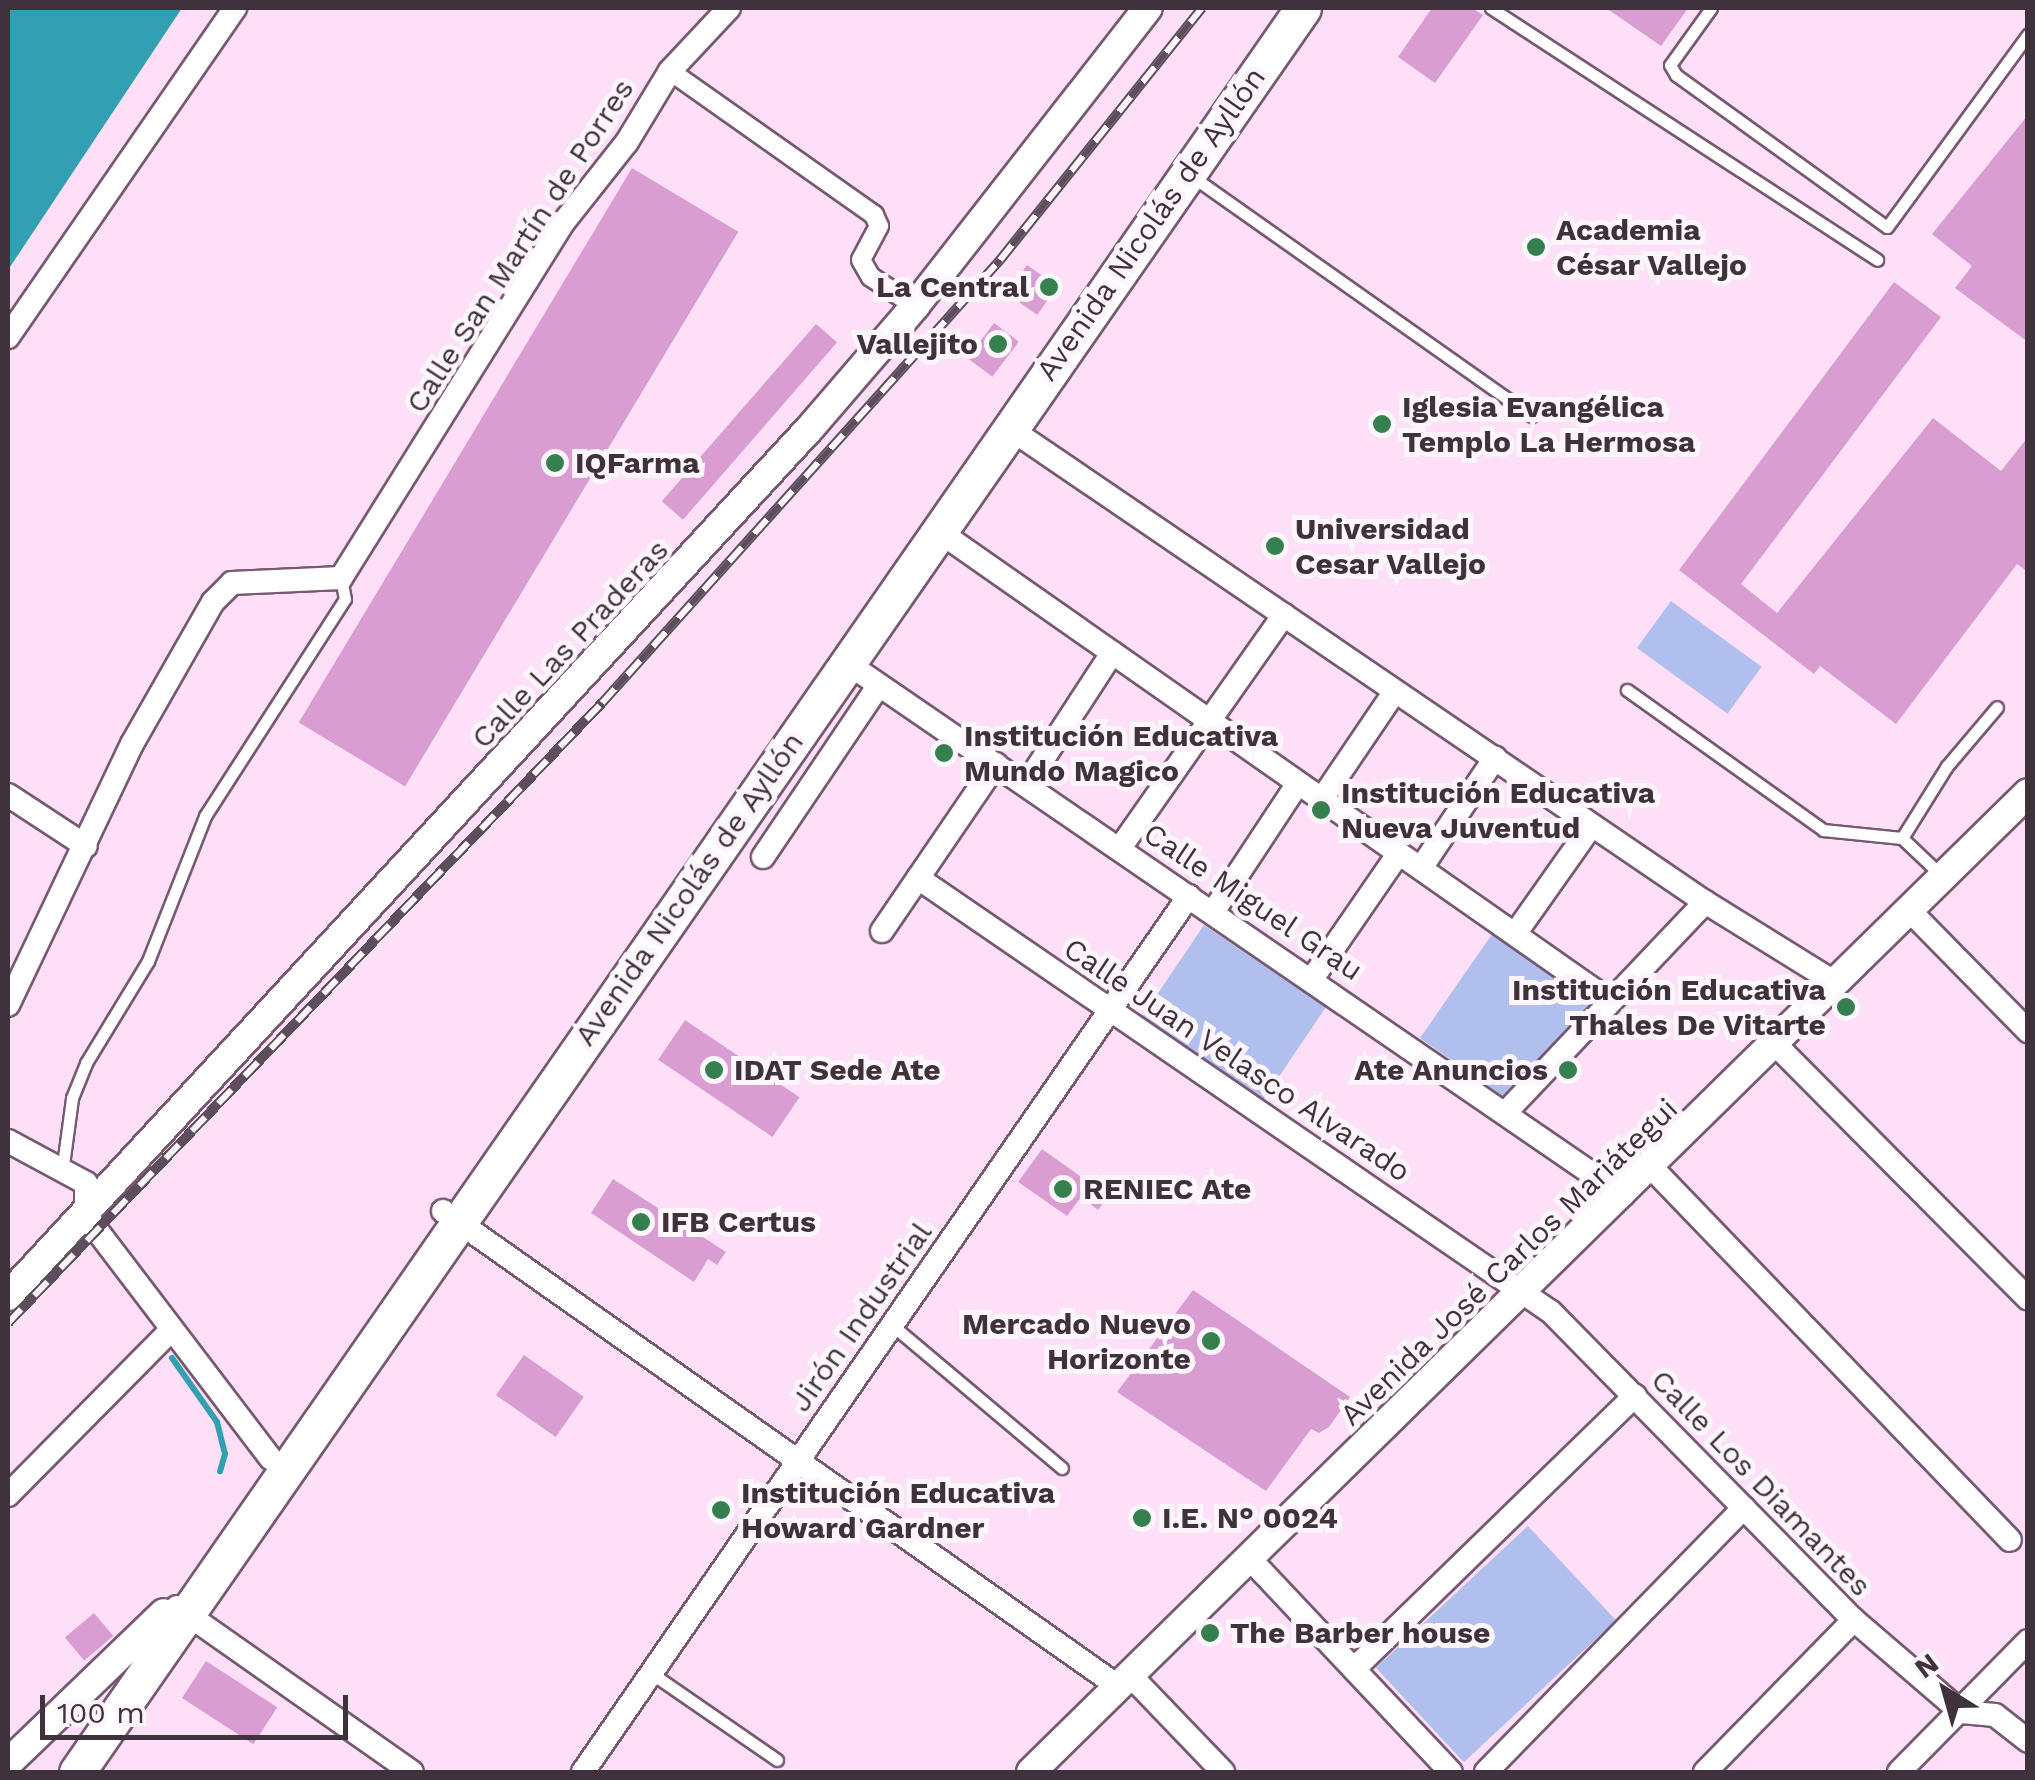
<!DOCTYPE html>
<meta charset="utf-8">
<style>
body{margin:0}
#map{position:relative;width:2035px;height:1780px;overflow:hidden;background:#fde0f8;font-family:"Work Sans",sans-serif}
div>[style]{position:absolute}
.green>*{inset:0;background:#b1bfee;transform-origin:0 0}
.water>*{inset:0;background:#329fb2}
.stream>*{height:6px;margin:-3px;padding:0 3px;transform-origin:3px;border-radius:3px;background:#329fb2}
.building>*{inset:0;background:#da9dd1;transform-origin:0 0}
.roads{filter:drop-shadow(2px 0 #775972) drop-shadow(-2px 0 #775972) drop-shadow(0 2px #775972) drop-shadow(0 -2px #775972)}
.service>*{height:11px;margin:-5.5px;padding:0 5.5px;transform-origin:5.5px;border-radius:5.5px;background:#fff}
.pedestrian>*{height:18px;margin:-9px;padding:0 9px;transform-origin:9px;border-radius:9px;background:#fff}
.minor>*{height:22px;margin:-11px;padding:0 11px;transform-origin:11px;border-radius:11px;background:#fff}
.tertiary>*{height:28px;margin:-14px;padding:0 14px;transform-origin:14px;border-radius:14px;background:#fff}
.primary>*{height:35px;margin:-17.5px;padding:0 17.5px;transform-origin:17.5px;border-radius:17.5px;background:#fff}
.rail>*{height:10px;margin-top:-5px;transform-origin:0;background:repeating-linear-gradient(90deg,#fcf5fb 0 19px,#5d4e5b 0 38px);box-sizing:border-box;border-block:2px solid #5d4e5b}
.dots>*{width:28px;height:28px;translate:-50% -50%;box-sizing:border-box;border:5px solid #fcf5fb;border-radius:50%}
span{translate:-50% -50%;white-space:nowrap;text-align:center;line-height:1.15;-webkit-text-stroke:10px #fcf5fb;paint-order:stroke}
.street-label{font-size:30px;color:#3f323d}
.poi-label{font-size:30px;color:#3f323d;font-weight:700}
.left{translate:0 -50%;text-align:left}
.right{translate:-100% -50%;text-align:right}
.frame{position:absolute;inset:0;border:10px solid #3f323d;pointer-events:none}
.north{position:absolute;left:1895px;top:1640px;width:100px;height:100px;-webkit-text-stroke:8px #fcf5fb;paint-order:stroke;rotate:323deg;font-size:28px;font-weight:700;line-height:40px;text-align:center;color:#3f323d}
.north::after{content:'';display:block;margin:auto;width:35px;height:45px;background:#3f323d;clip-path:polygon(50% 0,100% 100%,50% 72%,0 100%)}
.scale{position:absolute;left:40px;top:1695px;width:308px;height:45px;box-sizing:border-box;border:5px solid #3f323d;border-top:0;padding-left:12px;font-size:30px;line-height:35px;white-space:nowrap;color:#3f323d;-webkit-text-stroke:8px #fcf5fb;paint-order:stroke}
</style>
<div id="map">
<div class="green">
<i style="left:1671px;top:601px;width:112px;height:58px;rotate:36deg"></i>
<i style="left:1204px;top:925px;width:147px;height:115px;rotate:34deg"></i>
<i style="clip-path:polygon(1497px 927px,1603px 1002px,1511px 1102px,1420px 1038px)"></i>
<i style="left:1528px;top:1526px;width:129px;height:208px;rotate:47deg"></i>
</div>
<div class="water">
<i style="clip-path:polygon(8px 8px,182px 8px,8px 270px)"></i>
</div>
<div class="stream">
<i style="left:172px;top:1358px;width:78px;rotate:54.9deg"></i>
<i style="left:217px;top:1422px;width:33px;rotate:76deg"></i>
<i style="left:225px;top:1454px;width:18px;rotate:106deg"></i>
</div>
<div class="building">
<i style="clip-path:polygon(1432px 8px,1472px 8px,1483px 15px,1435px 83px,1398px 57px)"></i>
<i style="clip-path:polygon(1606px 8px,1688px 8px,1661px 46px)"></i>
<i style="clip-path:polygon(2028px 115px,2028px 342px,1955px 288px,1972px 266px,1932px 234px)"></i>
<i style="left:632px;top:168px;width:124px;height:647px;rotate:31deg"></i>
<i style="left:1027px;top:265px;width:37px;height:35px;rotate:35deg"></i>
<i style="clip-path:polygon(1894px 282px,1941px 317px,1741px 584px,1777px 613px,1933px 418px,2001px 471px,2028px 437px,2028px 572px,2017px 564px,1896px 724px,1820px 666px,1814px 674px,1679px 570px)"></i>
<i style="left:994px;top:323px;width:31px;height:44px;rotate:37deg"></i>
<i style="left:816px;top:324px;width:28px;height:235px;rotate:41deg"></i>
<i style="left:685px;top:1020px;width:138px;height:48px;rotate:34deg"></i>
<i style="clip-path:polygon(1042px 1149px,1108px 1196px,1098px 1210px,1081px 1197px,1067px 1216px,1018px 1182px)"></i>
<i style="clip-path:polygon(613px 1179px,726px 1252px,717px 1265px,708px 1259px,694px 1282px,591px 1213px)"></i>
<i style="clip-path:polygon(1193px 1290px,1350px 1397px,1329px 1427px,1319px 1433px,1311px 1429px,1266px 1491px,1117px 1392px)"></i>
<i style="left:524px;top:1355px;width:73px;height:49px;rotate:35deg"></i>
<i style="left:94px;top:1613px;width:30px;height:38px;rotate:50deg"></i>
<i style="left:206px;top:1661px;width:85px;height:44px;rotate:33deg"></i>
</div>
<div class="roads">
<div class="service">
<i style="left:1491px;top:8px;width:461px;rotate:33.1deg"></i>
<i style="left:1711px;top:8px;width:70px;rotate:125.7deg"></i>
<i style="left:1670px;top:65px;width:12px;rotate:59deg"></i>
<i style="left:1676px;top:75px;width:260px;rotate:35.8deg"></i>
<i style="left:1887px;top:227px;width:239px;rotate:-53.8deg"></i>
<i style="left:1190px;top:175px;width:418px;rotate:35.2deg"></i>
<i style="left:1627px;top:690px;width:241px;rotate:35.5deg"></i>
<i style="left:1823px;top:830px;width:79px;rotate:5.8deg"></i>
<i style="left:1902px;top:838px;width:57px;rotate:43.6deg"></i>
<i style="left:1902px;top:838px;width:85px;rotate:-58deg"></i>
<i style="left:1947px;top:766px;width:77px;rotate:-49.7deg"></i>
<i style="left:63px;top:1165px;width:68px;rotate:-82.3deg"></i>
<i style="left:72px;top:1098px;width:38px;rotate:-68deg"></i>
<i style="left:86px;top:1063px;width:119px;rotate:-58.7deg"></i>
<i style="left:148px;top:961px;width:156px;rotate:-68.5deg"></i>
<i style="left:205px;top:816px;width:258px;rotate:-57.2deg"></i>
<i style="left:345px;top:599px;width:21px;rotate:-101deg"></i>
<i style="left:892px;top:1325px;width:222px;rotate:40.1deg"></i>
<i style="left:651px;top:1673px;width:153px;rotate:34.6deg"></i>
</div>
<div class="pedestrian">
<i style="left:670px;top:71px;width:250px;rotate:35.2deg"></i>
<i style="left:874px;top:215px;width:12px;rotate:66deg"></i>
<i style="left:879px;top:226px;width:38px;rotate:118deg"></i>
<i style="left:861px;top:260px;width:20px;rotate:60deg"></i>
<i style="left:871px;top:277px;width:53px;rotate:33.4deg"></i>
</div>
<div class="minor">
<i style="left:8px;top:337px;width:400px;rotate:-55.4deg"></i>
<i style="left:1009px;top:428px;width:842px;rotate:34.26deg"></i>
<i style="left:1705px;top:902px;width:155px;rotate:31.8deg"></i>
<i style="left:937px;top:530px;width:821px;rotate:34.99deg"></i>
<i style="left:847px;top:663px;width:941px;rotate:34.43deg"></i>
<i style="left:1026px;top:785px;width:158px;rotate:-56.9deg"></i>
<i style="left:8px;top:795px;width:93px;rotate:33.2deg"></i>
<i style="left:1322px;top:799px;width:130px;rotate:-55.9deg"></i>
<i style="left:1120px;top:848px;width:285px;rotate:-54.9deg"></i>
<i style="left:763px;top:857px;width:207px;rotate:-56deg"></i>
<i style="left:1421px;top:868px;width:133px;rotate:-56.1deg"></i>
<i style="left:918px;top:878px;width:767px;rotate:34.44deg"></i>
<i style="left:1551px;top:1312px;width:432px;rotate:45.5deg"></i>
<i style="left:1854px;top:1620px;width:141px;rotate:40.7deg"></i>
<i style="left:1909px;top:910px;width:170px;rotate:45.5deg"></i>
<i style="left:1213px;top:912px;width:154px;rotate:-56.6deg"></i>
<i style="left:882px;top:931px;width:202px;rotate:-55.7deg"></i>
<i style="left:1515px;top:934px;width:133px;rotate:-54.8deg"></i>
<i style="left:1312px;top:979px;width:153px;rotate:-55.4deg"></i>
<i style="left:8px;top:1005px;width:289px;rotate:-64.6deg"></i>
<i style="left:132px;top:744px;width:163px;rotate:-60.3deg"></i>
<i style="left:213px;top:602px;width:27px;rotate:-45deg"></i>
<i style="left:232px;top:583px;width:109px;rotate:-2.6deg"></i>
<i style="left:341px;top:578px;width:419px;rotate:-58deg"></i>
<i style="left:563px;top:223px;width:103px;rotate:-51.7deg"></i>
<i style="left:627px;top:142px;width:83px;rotate:-58.8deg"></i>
<i style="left:670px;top:71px;width:86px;rotate:-46.9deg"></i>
<i style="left:1777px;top:1046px;width:356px;rotate:45.2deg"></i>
<i style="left:1507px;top:1111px;width:288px;rotate:-46.5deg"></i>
<i style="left:8px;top:1141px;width:89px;rotate:28.3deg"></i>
<i style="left:86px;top:1183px;width:33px;rotate:90deg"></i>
<i style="left:86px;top:1216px;width:305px;rotate:52.7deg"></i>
<i style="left:1652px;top:1168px;width:516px;rotate:46.1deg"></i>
<i style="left:443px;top:1211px;width:827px;rotate:35.15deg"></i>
<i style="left:8px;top:1495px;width:232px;rotate:-45.3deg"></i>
<i style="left:1251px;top:1560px;width:291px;rotate:46.7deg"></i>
<i style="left:177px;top:1607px;width:287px;rotate:35.1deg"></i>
<i style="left:1354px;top:1669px;width:392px;rotate:-44.2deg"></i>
<i style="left:1131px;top:1676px;width:133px;rotate:46.2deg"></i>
<i style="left:1961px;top:1712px;width:34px;rotate:5deg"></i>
<i style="left:1995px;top:1715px;width:42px;rotate:38.2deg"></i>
<i style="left:583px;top:1772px;width:1065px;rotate:-55.33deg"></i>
<i style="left:1486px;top:1772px;width:369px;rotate:-45.7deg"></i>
<i style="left:1705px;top:1772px;width:213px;rotate:-45.6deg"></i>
<i style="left:1899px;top:1772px;width:184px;rotate:-45.4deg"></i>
</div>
<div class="tertiary">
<i style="left:8px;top:1296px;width:1183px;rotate:-47.26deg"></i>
<i style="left:811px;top:427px;width:160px;rotate:-49.3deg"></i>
<i style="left:915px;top:306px;width:378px;rotate:-52deg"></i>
<i style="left:8px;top:1763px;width:216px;rotate:-43.9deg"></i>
<i style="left:1031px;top:1772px;width:1397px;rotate:-44.48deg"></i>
</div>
<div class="primary">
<i style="left:77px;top:1772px;width:2148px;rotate:-55.2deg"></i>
</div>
</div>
<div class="rail">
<i style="left:8px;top:1323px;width:859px;rotate:-46.23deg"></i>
<i style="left:602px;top:703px;width:596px;rotate:-48.06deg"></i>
<i style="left:1000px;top:260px;width:323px;rotate:-51.3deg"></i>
</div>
<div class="dots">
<i style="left:1536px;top:247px;background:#35804e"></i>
<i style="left:1049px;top:287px;background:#35804e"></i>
<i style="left:998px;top:344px;background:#35804e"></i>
<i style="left:1382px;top:424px;background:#35804e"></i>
<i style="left:555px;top:463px;background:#35804e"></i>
<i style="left:1275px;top:546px;background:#35804e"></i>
<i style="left:944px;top:753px;background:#35804e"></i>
<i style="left:1321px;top:810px;background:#35804e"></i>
<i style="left:1846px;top:1007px;background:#35804e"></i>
<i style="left:714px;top:1070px;background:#35804e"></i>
<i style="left:1568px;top:1070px;background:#35804e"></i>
<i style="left:1063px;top:1189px;background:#35804e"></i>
<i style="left:641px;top:1222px;background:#35804e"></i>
<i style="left:1211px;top:1341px;background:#35804e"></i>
<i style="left:721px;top:1510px;background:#35804e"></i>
<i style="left:1142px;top:1518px;background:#35804e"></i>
<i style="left:1210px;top:1633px;background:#35804e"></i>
</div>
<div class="street-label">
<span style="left:1151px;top:224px;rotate:-55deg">Avenida Nicolás de Ayllón</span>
<span style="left:520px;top:246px;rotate:-57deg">Calle San Martín de Porres</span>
<span style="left:570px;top:644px;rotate:-47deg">Calle Las Praderas</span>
<span style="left:689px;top:889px;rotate:-55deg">Avenida Nicolás de Ayllón</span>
<span style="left:1253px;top:902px;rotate:34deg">Calle Miguel Grau</span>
<span style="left:1237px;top:1060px;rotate:34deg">Calle Juan Velasco Alvarado</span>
<span style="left:1509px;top:1262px;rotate:-44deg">Avenida José Carlos Mariátegui</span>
<span style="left:861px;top:1317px;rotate:-55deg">Jirón Industrial</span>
<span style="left:1761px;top:1483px;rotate:46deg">Calle Los Diamantes</span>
</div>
<div class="poi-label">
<span class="left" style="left:1556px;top:247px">Academia<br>César Vallejo</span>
<span class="right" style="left:1029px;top:287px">La Central</span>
<span class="right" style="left:978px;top:344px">Vallejito</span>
<span class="left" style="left:1402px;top:424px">Iglesia Evangélica<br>Templo La Hermosa</span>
<span class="left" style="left:575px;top:463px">IQFarma</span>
<span class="left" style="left:1295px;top:546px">Universidad<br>Cesar Vallejo</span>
<span class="left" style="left:964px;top:753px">Institución Educativa<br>Mundo Magico</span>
<span class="left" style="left:1341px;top:810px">Institución Educativa<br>Nueva Juventud</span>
<span class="right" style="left:1826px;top:1007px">Institución Educativa<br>Thales De Vitarte</span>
<span class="left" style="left:734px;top:1070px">IDAT Sede Ate</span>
<span class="right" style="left:1548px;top:1070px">Ate Anuncios</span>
<span class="left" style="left:1083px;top:1189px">RENIEC Ate</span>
<span class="left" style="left:661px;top:1222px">IFB Certus</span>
<span class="right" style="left:1191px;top:1341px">Mercado Nuevo<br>Horizonte</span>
<span class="left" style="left:741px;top:1510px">Institución Educativa<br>Howard Gardner</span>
<span class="left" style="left:1162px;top:1518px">I.E. N° 0024</span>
<span class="left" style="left:1230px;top:1633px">The Barber house</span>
</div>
<div class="frame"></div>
<div class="north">N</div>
<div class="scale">100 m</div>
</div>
